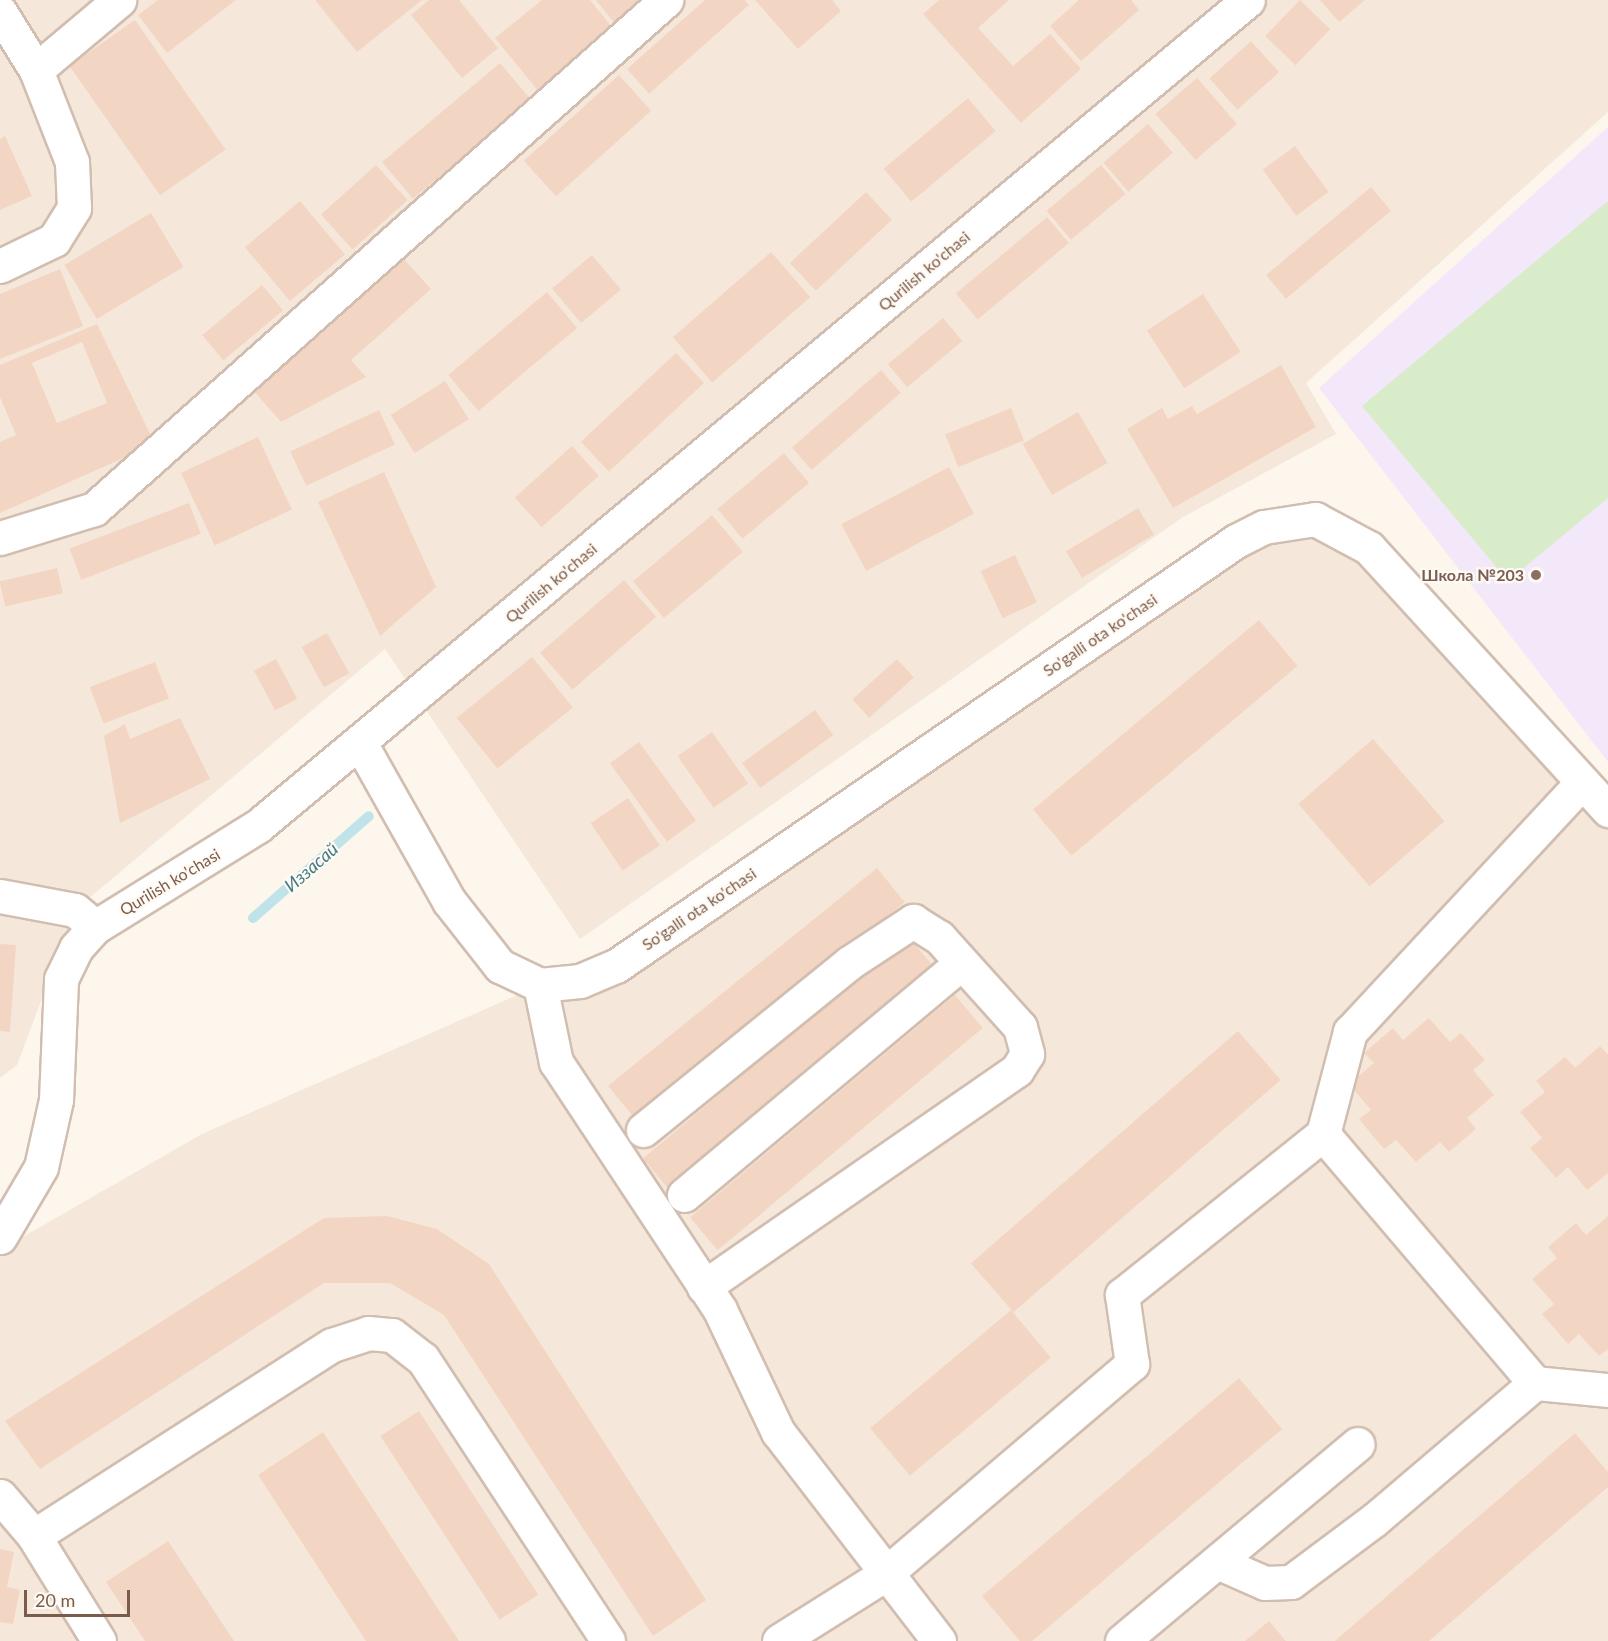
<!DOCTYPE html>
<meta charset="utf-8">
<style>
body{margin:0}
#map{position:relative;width:1608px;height:1641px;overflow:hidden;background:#fdf6ec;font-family:Lato,sans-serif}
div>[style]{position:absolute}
.residential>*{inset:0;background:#f5e8da}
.education>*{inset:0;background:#f3e8fa}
.green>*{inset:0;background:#d8ecc9}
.stream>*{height:10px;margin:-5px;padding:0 5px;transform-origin:5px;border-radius:5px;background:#bfe3e8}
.building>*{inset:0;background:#f3d5c3;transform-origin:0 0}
.roads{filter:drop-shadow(2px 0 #d1beb0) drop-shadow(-2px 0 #d1beb0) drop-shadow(0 2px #d1beb0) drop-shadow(0 -2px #d1beb0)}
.minor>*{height:33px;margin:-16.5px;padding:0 16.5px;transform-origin:16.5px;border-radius:16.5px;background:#fff}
.dots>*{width:16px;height:16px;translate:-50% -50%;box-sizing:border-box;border:3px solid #fffaf3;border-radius:50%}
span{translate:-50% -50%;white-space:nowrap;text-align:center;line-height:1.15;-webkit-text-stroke:4.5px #fffaf3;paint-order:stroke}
.street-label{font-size:16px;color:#7a5c4d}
.education-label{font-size:16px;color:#785e54;font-weight:700}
.right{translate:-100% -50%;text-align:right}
.water-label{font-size:18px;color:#437c86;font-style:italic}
.scale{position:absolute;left:24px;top:1590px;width:106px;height:27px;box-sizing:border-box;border:3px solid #7a5c4d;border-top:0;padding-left:8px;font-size:18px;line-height:21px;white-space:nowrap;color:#7a5c4d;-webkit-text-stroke:4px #fffaf3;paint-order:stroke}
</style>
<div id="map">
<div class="residential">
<i style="clip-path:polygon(0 0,1608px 0,1608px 112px,1306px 383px,1336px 434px,1183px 517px,580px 939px,385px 649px,75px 910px,17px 1065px,0 1078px)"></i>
<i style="clip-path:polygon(1337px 526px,1608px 810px,1608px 1641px,0 1641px,0 1250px,202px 1134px,540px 985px,561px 984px,1236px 541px)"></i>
</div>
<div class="education">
<i style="clip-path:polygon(1608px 127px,1608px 762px,1319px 388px)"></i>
</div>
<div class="green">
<i style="clip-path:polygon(1608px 201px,1608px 498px,1508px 581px,1362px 406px)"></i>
</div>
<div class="stream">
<i style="left:253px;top:918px;width:154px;rotate:-41.3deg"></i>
</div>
<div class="building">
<i style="clip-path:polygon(158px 0,236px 0,167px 53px,138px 15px)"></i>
<i style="clip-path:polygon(315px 0,422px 0,357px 52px)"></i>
<i style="clip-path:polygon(429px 0,459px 0,498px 48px,462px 78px,411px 15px)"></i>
<i style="clip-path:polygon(542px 0,590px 0,616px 32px,540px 93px,495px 38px)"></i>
<i style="clip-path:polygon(596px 0,646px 0,615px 24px)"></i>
<i style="clip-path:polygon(705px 0,745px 0,749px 5px,649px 94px,627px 69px)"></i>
<i style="clip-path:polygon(755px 0,832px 0,841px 11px,798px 49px)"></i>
<i style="clip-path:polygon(939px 0,1009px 0,978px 28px,1013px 66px,1050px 34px,1081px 69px,1021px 123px,923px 14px)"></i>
<i style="clip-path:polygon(1079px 0,1131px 0,1139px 10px,1081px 61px,1050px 26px)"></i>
<i style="left:1300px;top:0;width:42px;height:50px;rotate:44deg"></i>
<i style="clip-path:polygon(1320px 0,1365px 0,1339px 22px)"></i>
<i style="left:135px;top:20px;width:158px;height:80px;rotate:55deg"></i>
<i style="left:1251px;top:41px;width:42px;height:56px;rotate:48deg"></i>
<i style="left:500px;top:63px;width:48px;height:154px;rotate:50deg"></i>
<i style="left:619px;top:75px;width:48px;height:128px;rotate:48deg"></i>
<i style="left:1197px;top:78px;width:61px;height:55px;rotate:49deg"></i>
<i style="left:968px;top:98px;width:43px;height:110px;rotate:50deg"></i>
<i style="left:1148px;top:124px;width:38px;height:59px;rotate:49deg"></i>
<i style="clip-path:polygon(5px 136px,32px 196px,0 210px,0 139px)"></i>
<i style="left:1295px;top:146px;width:57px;height:40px;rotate:54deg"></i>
<i style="left:376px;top:165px;width:47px;height:74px;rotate:48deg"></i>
<i style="left:1101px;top:165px;width:38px;height:71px;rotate:50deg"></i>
<i style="left:1371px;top:187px;width:31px;height:137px;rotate:50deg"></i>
<i style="left:866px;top:192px;width:38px;height:104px;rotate:47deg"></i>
<i style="left:300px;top:201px;width:70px;height:72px;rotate:50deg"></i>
<i style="left:151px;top:213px;width:63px;height:101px;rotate:59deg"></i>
<i style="left:1047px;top:217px;width:34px;height:119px;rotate:50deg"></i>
<i style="left:771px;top:252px;width:60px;height:130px;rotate:49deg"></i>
<i style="left:592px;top:255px;width:45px;height:52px;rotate:50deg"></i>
<i style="clip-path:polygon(401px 256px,431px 289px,351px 360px,366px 377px,281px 422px,251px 388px)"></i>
<i style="clip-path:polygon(60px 269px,83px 326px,0 359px,0 294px)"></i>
<i style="left:262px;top:285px;width:33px;height:78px;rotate:50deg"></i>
<i style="left:547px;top:292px;width:47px;height:129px;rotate:50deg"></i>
<i style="left:1203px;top:294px;width:69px;height:67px;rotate:57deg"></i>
<i style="left:943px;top:318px;width:30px;height:72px;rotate:50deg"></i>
<i style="clip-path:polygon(evenodd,97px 324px,155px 444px,0 513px,0 442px,16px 435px,0 397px,0 365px,97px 324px,82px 342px,107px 403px,57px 423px,32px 363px,82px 342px)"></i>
<i style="left:676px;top:353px;width:41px;height:130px;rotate:47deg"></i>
<i style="clip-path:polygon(1281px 365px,1316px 427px,1173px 508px,1127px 429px,1162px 408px,1168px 419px,1192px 406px,1197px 414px)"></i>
<i style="left:881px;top:370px;width:30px;height:118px;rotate:49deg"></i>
<i style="left:445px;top:381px;width:45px;height:64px;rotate:58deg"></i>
<i style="left:1011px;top:408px;width:35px;height:71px;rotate:68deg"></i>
<i style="left:379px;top:410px;width:38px;height:98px;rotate:65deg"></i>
<i style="left:1078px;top:412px;width:59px;height:64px;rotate:60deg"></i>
<i style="left:258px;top:437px;width:80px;height:85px;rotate:65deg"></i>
<i style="left:572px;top:446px;width:40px;height:77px;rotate:48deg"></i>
<i style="left:784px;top:453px;width:39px;height:87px;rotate:50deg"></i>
<i style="left:949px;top:467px;width:53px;height:122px;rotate:62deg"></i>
<i style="clip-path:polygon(384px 472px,436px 587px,380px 636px,318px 502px)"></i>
<i style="left:189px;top:503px;width:33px;height:128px;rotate:69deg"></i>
<i style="left:1138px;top:508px;width:31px;height:84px;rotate:59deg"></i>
<i style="left:712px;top:515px;width:48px;height:103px;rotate:50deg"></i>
<i style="left:1015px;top:555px;width:52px;height:38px;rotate:65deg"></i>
<i style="left:57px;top:568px;width:26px;height:59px;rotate:77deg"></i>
<i style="left:624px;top:580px;width:49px;height:111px;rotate:49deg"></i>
<i style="left:1259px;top:620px;width:60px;height:295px;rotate:50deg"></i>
<i style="left:327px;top:633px;width:46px;height:29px;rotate:61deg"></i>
<i style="left:532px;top:657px;width:65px;height:97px;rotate:51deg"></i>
<i style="left:276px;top:659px;width:45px;height:25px;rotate:62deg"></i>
<i style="left:897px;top:659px;width:25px;height:60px;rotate:48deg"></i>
<i style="left:155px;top:662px;width:39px;height:70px;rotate:69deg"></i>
<i style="left:815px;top:710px;width:31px;height:90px;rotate:54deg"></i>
<i style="clip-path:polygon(180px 718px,210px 779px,120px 823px,104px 736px,125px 724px,130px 739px)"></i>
<i style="left:712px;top:732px;width:63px;height:42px;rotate:55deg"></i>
<i style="left:1373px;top:739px;width:109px;height:99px;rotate:49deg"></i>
<i style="left:639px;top:742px;width:97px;height:36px;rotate:54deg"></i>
<i style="left:628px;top:798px;width:57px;height:45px;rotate:56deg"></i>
<i style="left:877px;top:868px;width:44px;height:346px;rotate:51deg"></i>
<i style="left:908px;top:936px;width:45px;height:346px;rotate:50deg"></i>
<i style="clip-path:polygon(0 944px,16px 945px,10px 1032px,0 1031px)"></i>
<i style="left:955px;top:995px;width:43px;height:346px;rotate:50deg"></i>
<i style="clip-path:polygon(1429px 1018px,1450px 1042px,1461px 1033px,1485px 1060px,1473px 1070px,1494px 1095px,1467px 1118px,1476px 1129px,1449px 1152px,1440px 1142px,1416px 1162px,1396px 1140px,1384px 1149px,1359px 1119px,1371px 1110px,1349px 1084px,1374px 1063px,1364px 1053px,1393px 1028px,1403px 1040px)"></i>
<i style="left:1238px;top:1031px;width:65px;height:354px;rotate:49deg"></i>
<i style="clip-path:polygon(1600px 1046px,1608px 1055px,1608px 1173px,1587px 1190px,1568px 1167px,1556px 1178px,1530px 1148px,1542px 1138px,1520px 1112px,1545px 1092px,1536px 1081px,1565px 1057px,1575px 1068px)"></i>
<i style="clip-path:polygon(387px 1216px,437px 1229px,489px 1264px,706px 1600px,653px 1636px,444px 1315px,390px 1283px,324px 1283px,40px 1469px,5px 1421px,324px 1218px)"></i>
<i style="clip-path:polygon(1608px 1216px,1608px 1349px,1599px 1356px,1579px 1334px,1568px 1344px,1542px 1314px,1554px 1304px,1532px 1279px,1557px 1258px,1548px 1247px,1576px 1223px,1586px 1235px)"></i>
<i style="left:1011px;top:1310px;width:62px;height:184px;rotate:50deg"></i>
<i style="clip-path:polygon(1239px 1378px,1282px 1429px,1032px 1641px,1020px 1641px,982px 1596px)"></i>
<i style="left:419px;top:1411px;width:219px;height:46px;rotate:57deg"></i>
<i style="clip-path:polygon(323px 1432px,459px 1641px,366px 1641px,258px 1475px)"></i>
<i style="clip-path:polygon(1575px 1433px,1608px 1472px,1608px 1487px,1429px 1641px,1335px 1641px)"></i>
<i style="clip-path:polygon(168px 1541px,234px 1641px,145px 1641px,106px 1582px)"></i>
<i style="clip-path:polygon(0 1549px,14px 1552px,7px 1587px,20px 1590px,13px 1624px,0 1622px)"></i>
<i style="clip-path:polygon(1269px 1621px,1286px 1641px,1245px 1641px)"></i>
</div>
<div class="roads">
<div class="minor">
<i style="left:0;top:12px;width:68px;rotate:58.2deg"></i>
<i style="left:0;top:266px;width:60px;rotate:-25.7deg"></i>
<i style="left:54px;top:240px;width:38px;rotate:-58deg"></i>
<i style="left:74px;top:208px;width:46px;rotate:-92.5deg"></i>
<i style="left:72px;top:162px;width:99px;rotate:-111.4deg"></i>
<i style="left:36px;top:70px;width:109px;rotate:-40.1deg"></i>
<i style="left:0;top:538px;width:98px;rotate:-17.1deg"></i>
<i style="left:94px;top:509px;width:766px;rotate:-41.66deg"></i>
<i style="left:360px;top:743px;width:181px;rotate:60.6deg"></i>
<i style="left:449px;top:901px;width:83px;rotate:51.9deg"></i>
<i style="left:500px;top:966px;width:44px;rotate:25.4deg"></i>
<i style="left:540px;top:985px;width:40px;rotate:-5.7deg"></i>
<i style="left:580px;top:981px;width:39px;rotate:-23deg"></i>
<i style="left:616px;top:966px;width:752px;rotate:-34.43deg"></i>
<i style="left:1236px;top:541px;width:31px;rotate:-27deg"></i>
<i style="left:1264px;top:527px;width:52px;rotate:-8.9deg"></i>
<i style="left:1315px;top:519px;width:61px;rotate:28.2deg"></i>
<i style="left:1369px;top:548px;width:355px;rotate:47.6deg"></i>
<i style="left:0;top:896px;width:76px;rotate:10.6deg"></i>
<i style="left:75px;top:910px;width:26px;rotate:40deg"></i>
<i style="left:540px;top:985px;width:79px;rotate:78.3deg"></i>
<i style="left:556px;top:1062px;width:297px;rotate:56.5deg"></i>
<i style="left:720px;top:1310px;width:135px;rotate:64.6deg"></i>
<i style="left:778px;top:1432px;width:264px;rotate:52.4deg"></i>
<i style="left:643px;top:1130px;width:265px;rotate:-39deg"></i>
<i style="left:849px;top:963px;width:77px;rotate:-33.3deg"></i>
<i style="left:913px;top:921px;width:31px;rotate:32deg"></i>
<i style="left:939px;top:937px;width:121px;rotate:48deg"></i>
<i style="left:1020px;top:1027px;width:28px;rotate:75deg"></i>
<i style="left:1027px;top:1054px;width:19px;rotate:122deg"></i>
<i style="left:1017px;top:1070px;width:381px;rotate:145.3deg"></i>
<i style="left:1323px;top:1134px;width:327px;rotate:49.6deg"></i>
<i style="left:1535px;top:1383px;width:73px;rotate:5.5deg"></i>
<i style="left:684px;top:1195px;width:361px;rotate:-39.9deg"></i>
<i style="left:0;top:1237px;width:81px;rotate:-59.6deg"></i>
<i style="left:41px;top:1167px;width:69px;rotate:-77.4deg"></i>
<i style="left:56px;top:1100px;width:121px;rotate:-87.6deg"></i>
<i style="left:61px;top:979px;width:34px;rotate:-64deg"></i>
<i style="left:76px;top:948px;width:28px;rotate:-48deg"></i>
<i style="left:95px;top:927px;width:192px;rotate:-31.8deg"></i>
<i style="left:258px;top:826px;width:1289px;rotate:-39.84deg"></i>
<i style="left:0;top:1496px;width:52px;rotate:49.6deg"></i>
<i style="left:1217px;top:1562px;width:52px;rotate:23.6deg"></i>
<i style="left:1265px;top:1583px;width:26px;rotate:-2deg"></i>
<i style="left:1291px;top:1582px;width:104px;rotate:-36.8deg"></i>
<i style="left:1374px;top:1520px;width:211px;rotate:-40.4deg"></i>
<i style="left:99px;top:1641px;width:123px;rotate:-121.8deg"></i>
<i style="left:34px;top:1536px;width:354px;rotate:-32.7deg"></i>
<i style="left:332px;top:1345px;width:38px;rotate:-18deg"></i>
<i style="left:368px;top:1333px;width:24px;rotate:5deg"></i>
<i style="left:392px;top:1335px;width:39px;rotate:38deg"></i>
<i style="left:423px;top:1359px;width:337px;rotate:56.7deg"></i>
<i style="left:779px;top:1641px;width:124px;rotate:-32.2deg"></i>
<i style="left:884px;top:1575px;width:326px;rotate:-40.4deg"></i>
<i style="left:1132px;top:1364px;width:70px;rotate:-98.2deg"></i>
<i style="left:1122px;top:1295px;width:258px;rotate:-38.7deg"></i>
<i style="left:1323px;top:1134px;width:106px;rotate:-75.2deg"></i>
<i style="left:1350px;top:1032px;width:341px;rotate:-47.1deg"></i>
<i style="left:1122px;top:1641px;width:307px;rotate:-39.9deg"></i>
</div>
</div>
<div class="dots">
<i style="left:1536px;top:575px;background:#8d6e63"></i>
</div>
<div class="street-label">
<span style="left:924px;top:271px;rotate:-40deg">Qurilish ko'chasi</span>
<span style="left:551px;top:583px;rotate:-40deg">Qurilish ko'chasi</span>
<span style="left:1100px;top:635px;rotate:-34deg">So'galli ota ko'chasi</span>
<span style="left:170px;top:882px;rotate:-31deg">Qurilish ko'chasi</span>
<span style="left:699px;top:909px;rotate:-34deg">So'galli ota ko'chasi</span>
</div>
<div class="education-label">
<span class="right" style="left:1524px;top:575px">Школа №203</span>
</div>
<div class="water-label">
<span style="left:311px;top:867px;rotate:-41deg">Иззасай</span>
</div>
<div class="scale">20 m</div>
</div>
